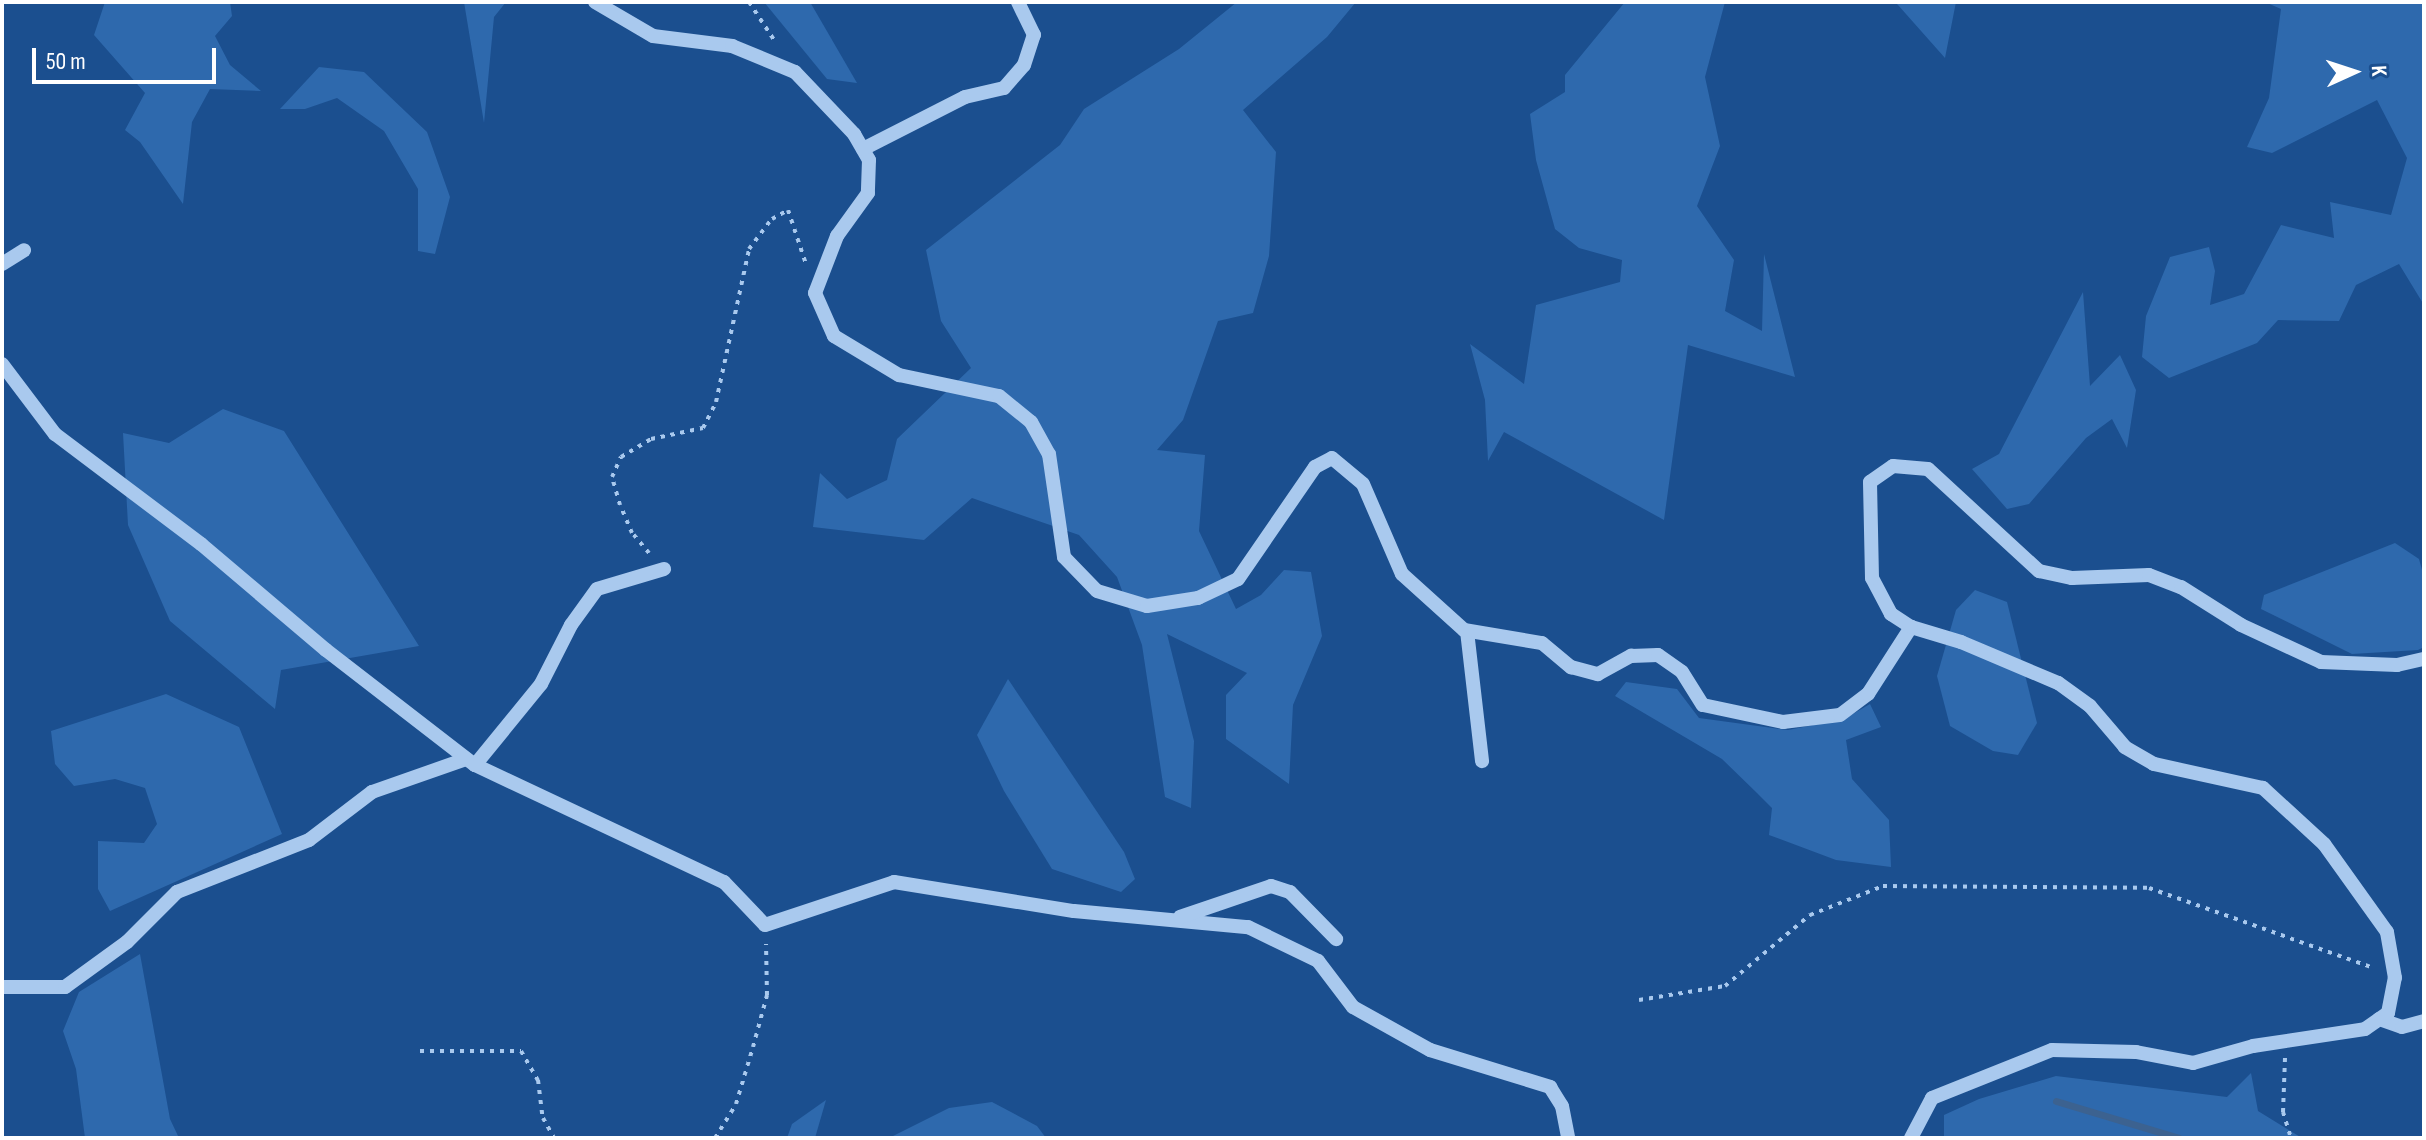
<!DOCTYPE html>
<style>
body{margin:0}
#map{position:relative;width:2426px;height:1140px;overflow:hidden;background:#1b4f8f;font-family:"Sofia Sans Condensed",sans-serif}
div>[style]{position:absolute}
.green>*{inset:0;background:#2e69ad}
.stream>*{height:7px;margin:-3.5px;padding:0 3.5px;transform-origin:3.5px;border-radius:3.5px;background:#3c6290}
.path>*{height:4px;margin-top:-2px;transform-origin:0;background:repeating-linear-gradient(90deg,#a9c9ee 0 4px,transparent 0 10px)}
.minor>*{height:14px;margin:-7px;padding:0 7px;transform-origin:7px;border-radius:7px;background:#a9c9ee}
span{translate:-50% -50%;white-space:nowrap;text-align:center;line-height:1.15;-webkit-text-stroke:7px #1b4f8f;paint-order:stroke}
.frame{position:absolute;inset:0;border:4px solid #fff;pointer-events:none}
.north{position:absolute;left:2314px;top:32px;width:80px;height:80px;-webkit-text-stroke:6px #1b4f8f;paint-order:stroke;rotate:87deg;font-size:22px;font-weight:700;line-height:32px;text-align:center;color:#fff}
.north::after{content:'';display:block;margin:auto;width:28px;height:36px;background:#fff;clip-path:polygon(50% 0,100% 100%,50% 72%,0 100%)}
.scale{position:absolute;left:32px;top:48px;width:184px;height:36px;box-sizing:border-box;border:4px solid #fff;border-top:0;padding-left:10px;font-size:24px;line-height:28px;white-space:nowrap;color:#fff;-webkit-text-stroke:6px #1b4f8f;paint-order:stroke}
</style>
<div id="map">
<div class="green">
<i style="clip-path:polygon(105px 2px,230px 2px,232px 16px,215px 36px,230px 65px,261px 91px,210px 89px,192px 122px,183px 204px,140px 142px,125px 130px,145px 93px,94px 35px)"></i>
<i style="clip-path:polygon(464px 2px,506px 2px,494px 17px,484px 123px)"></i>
<i style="clip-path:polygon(764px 2px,810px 2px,857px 83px,827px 79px)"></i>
<i style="clip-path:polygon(1237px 2px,1356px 2px,1327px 37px,1243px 110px,1276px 152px,1269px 256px,1253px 313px,1218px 321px,1183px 420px,1157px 450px,1205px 455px,1199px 531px,1236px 609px,1261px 595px,1284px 570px,1311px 572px,1322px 636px,1293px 705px,1289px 784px,1226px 739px,1226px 695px,1247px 673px,1167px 634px,1194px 741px,1191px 808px,1165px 797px,1142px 645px,1117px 577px,1079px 535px,972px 498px,924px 540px,813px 527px,820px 473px,847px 499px,887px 480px,897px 439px,971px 368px,941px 321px,926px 250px,1060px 145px,1084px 109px,1179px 49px)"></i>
<i style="clip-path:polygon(1625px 2px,1725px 2px,1705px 77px,1720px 146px,1697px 206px,1734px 260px,1725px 311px,1762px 331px,1764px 254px,1795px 377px,1688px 345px,1664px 520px,1504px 432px,1488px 461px,1485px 400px,1470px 344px,1524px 384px,1536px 305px,1620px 282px,1622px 260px,1579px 248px,1555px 229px,1536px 160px,1530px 114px,1565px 92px,1565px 75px)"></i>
<i style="clip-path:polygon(1895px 2px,1956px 2px,1945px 58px,1898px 5px)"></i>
<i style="clip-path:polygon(2265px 2px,2424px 2px,2424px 305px,2399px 264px,2356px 285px,2339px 321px,2278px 320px,2257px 343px,2169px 378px,2142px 357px,2146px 316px,2170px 257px,2209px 247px,2215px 271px,2210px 305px,2244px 294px,2281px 225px,2334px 238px,2330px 202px,2391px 215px,2407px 158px,2377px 100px,2272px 153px,2247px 147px,2269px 98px,2281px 9px)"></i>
<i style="clip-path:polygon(319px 67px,364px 72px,427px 132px,450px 197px,435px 254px,418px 251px,418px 189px,384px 131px,337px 98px,305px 109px,280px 109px)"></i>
<i style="clip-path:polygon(2083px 292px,2090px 386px,2120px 355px,2136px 390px,2127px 448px,2112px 419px,2086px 438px,2029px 504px,2007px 509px,1972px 469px,1999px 454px)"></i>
<i style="clip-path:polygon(223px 409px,284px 431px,419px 646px,281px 670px,275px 709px,170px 621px,128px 525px,123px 433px,169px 443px)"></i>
<i style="clip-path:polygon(2395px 543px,2419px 559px,2424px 577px,2424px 647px,2418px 650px,2352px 654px,2261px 609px,2264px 595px)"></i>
<i style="clip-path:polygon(1975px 590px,2007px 602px,2037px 723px,2018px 755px,1993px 751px,1950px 726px,1937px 676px,1956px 610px)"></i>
<i style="clip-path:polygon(1008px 679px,1124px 852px,1135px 879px,1121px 892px,1052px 869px,1004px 791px,977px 735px)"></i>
<i style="clip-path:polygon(1626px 682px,1677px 689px,1699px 718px,1788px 730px,1844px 719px,1870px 704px,1881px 727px,1846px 740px,1852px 779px,1889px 820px,1891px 867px,1836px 860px,1769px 835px,1772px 808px,1757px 793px,1722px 759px,1615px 696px)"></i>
<i style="clip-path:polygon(166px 694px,239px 727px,282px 834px,110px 911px,98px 889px,98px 841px,144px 843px,157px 824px,145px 788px,115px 779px,74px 786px,55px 764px,51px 731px)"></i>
<i style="clip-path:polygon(140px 954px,170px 1119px,179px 1138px,85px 1138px,76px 1069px,63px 1031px,79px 992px)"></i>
<i style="clip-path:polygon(2251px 1073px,2258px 1111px,2302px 1138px,1944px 1138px,1944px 1115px,1979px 1099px,2056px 1076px,2227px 1097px)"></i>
<i style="clip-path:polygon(826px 1100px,815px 1138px,787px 1138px,792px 1124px)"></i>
<i style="clip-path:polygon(992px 1102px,1037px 1126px,1046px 1138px,889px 1138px,949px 1108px)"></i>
</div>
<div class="stream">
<i style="left:2056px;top:1101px;width:128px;rotate:16.7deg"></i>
</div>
<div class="path">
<i style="left:749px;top:2px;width:49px;rotate:56.6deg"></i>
<i style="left:649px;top:553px;width:26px;rotate:-130deg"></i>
<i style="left:632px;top:533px;width:30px;rotate:-113deg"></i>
<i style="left:620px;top:505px;width:29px;rotate:-106deg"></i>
<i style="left:612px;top:477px;width:22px;rotate:-66deg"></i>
<i style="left:621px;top:457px;width:35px;rotate:-31deg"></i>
<i style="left:651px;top:439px;width:53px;rotate:-11.9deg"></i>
<i style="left:703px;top:428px;width:29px;rotate:-63deg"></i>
<i style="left:716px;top:402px;width:157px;rotate:-77.8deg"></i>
<i style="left:749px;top:249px;width:38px;rotate:-53deg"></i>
<i style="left:772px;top:219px;width:18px;rotate:-29deg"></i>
<i style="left:788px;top:210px;width:57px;rotate:71.6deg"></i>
<i style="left:1639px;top:1000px;width:87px;rotate:-9.2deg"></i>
<i style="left:1725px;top:986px;width:111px;rotate:-39.9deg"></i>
<i style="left:1810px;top:915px;width:79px;rotate:-21.7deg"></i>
<i style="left:1883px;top:886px;width:266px;rotate:0.4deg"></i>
<i style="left:2149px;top:888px;width:239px;rotate:19.6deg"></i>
<i style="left:420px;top:1051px;width:101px"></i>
<i style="left:521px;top:1051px;width:34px;rotate:60deg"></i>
<i style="left:538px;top:1080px;width:38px;rotate:83deg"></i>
<i style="left:543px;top:1118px;width:23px;rotate:61deg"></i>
<i style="left:2285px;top:1058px;width:54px;rotate:92.1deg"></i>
<i style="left:2283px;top:1112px;width:27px;rotate:73deg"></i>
<i style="left:715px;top:1138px;width:40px;rotate:-58deg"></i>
<i style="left:736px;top:1104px;width:59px;rotate:-73.4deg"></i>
<i style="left:753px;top:1047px;width:54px;rotate:-74.9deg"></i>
<i style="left:767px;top:995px;width:51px;rotate:-91.1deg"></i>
</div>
<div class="minor">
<i style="left:595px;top:2px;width:67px;rotate:30.4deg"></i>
<i style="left:653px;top:36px;width:80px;rotate:7.2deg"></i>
<i style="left:732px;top:46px;width:68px;rotate:22.4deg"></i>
<i style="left:795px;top:72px;width:86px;rotate:46.4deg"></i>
<i style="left:854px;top:134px;width:30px;rotate:60deg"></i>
<i style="left:869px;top:160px;width:33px;rotate:92deg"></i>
<i style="left:868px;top:193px;width:53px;rotate:125.8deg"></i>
<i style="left:837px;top:236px;width:61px;rotate:111.1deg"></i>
<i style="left:815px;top:293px;width:47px;rotate:66.2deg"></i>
<i style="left:834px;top:336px;width:76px;rotate:31deg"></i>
<i style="left:899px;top:375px;width:102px;rotate:11.9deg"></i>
<i style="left:999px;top:396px;width:41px;rotate:39.1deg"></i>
<i style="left:1031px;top:422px;width:37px;rotate:61deg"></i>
<i style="left:1049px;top:454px;width:104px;rotate:81.7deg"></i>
<i style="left:1064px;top:557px;width:47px;rotate:45.9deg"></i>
<i style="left:1097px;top:591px;width:52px;rotate:16.7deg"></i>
<i style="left:1147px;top:606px;width:52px;rotate:-8.9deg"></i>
<i style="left:1198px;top:598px;width:44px;rotate:-25.4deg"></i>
<i style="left:1238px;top:579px;width:136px;rotate:-55.5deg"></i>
<i style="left:1315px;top:467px;width:19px;rotate:-28deg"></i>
<i style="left:1332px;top:458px;width:40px;rotate:40deg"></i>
<i style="left:1363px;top:484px;width:98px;rotate:66.6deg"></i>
<i style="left:1402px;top:574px;width:84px;rotate:42.1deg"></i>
<i style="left:1464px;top:630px;width:79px;rotate:9.5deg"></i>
<i style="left:1542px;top:643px;width:38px;rotate:40deg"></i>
<i style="left:1571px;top:667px;width:28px;rotate:15deg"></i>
<i style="left:1598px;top:674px;width:38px;rotate:-29deg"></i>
<i style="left:1631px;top:656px;width:27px;rotate:-2deg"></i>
<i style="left:1658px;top:655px;width:29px;rotate:35deg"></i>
<i style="left:1682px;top:672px;width:39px;rotate:58deg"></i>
<i style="left:1703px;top:705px;width:82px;rotate:12deg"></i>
<i style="left:1783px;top:722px;width:57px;rotate:-7deg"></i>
<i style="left:1840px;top:715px;width:35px;rotate:-37deg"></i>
<i style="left:1868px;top:694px;width:80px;rotate:-57.3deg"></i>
<i style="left:863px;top:149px;width:114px;rotate:-27deg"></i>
<i style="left:965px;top:97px;width:40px;rotate:-13deg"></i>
<i style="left:1004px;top:88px;width:30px;rotate:-49deg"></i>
<i style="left:1024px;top:65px;width:32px;rotate:-72deg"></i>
<i style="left:1034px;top:35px;width:37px;rotate:-116deg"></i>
<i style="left:2px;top:264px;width:26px;rotate:-32deg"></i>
<i style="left:2px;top:364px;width:88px;rotate:52.9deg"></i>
<i style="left:55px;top:434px;width:183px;rotate:37deg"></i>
<i style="left:201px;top:544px;width:164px;rotate:40.3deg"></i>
<i style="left:326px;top:650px;width:188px;rotate:37.7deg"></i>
<i style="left:475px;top:765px;width:275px;rotate:25.2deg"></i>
<i style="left:724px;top:882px;width:59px;rotate:46.4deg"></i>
<i style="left:765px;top:925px;width:136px;rotate:-18.4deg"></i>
<i style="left:894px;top:882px;width:182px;rotate:9.2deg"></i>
<i style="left:1074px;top:911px;width:175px;rotate:5.3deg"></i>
<i style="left:1248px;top:927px;width:78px;rotate:25.9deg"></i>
<i style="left:1318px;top:961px;width:58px;rotate:52.7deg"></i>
<i style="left:1353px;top:1007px;width:88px;rotate:29.2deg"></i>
<i style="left:1430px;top:1050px;width:126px;rotate:17.1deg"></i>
<i style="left:1550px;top:1087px;width:22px;rotate:58deg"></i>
<i style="left:1562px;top:1106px;width:33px;rotate:79deg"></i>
<i style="left:1467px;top:631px;width:131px;rotate:83.4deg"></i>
<i style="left:475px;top:765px;width:104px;rotate:-50.8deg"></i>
<i style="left:541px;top:684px;width:66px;rotate:-63deg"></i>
<i style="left:571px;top:625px;width:44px;rotate:-54.2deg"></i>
<i style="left:597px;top:589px;width:70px;rotate:-16.6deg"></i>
<i style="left:1180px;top:917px;width:96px;rotate:-18.8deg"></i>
<i style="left:1271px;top:886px;width:20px;rotate:18deg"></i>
<i style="left:1290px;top:892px;width:66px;rotate:45.6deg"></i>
<i style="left:2px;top:987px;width:63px"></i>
<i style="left:65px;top:987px;width:77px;rotate:-36deg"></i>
<i style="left:127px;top:942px;width:71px;rotate:-45deg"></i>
<i style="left:177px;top:892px;width:142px;rotate:-21.5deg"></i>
<i style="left:309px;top:840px;width:79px;rotate:-37.3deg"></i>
<i style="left:372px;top:792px;width:100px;rotate:-19.3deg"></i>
<i style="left:2379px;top:1019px;width:24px;rotate:19deg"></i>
<i style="left:2402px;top:1027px;width:23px;rotate:-15deg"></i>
<i style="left:1911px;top:1138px;width:45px;rotate:-62.3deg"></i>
<i style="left:1932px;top:1098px;width:129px;rotate:-21.8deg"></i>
<i style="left:2052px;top:1050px;width:84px;rotate:1.4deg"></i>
<i style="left:2136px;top:1052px;width:58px;rotate:10.9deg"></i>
<i style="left:2193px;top:1063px;width:62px;rotate:-15.8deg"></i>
<i style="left:2253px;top:1046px;width:113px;rotate:-8.6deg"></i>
<i style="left:2365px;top:1029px;width:28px;rotate:-35deg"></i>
<i style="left:2388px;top:1013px;width:36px;rotate:-79deg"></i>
<i style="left:2395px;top:978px;width:47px;rotate:-99.9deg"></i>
<i style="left:2387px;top:932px;width:108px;rotate:-125.6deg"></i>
<i style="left:2324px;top:844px;width:83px;rotate:-137.4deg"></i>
<i style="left:2263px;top:788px;width:112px;rotate:-167.6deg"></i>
<i style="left:2154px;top:764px;width:34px;rotate:-150deg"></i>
<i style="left:2125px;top:747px;width:54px;rotate:-130.5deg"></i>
<i style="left:2090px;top:706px;width:39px;rotate:-144deg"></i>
<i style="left:2058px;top:683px;width:105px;rotate:-157.1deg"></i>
<i style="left:1961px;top:642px;width:52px;rotate:-163.3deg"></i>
<i style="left:1911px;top:627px;width:24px;rotate:-147deg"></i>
<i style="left:1891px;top:614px;width:41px;rotate:-117.8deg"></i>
<i style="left:1872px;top:578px;width:96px;rotate:-91.2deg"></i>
<i style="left:1870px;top:482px;width:28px;rotate:-35deg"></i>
<i style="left:1893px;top:466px;width:35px;rotate:5deg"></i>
<i style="left:1928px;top:469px;width:151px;rotate:42.6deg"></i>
<i style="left:2039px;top:571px;width:34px;rotate:12deg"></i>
<i style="left:2072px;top:578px;width:77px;rotate:-2.2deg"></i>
<i style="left:2149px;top:575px;width:34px;rotate:21deg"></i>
<i style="left:2181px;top:587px;width:71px;rotate:32.3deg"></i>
<i style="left:2241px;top:625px;width:88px;rotate:24.8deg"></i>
<i style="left:2321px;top:662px;width:76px;rotate:2.3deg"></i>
<i style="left:2397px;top:665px;width:28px;rotate:-13deg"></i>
</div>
<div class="frame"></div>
<div class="north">K</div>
<div class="scale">50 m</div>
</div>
